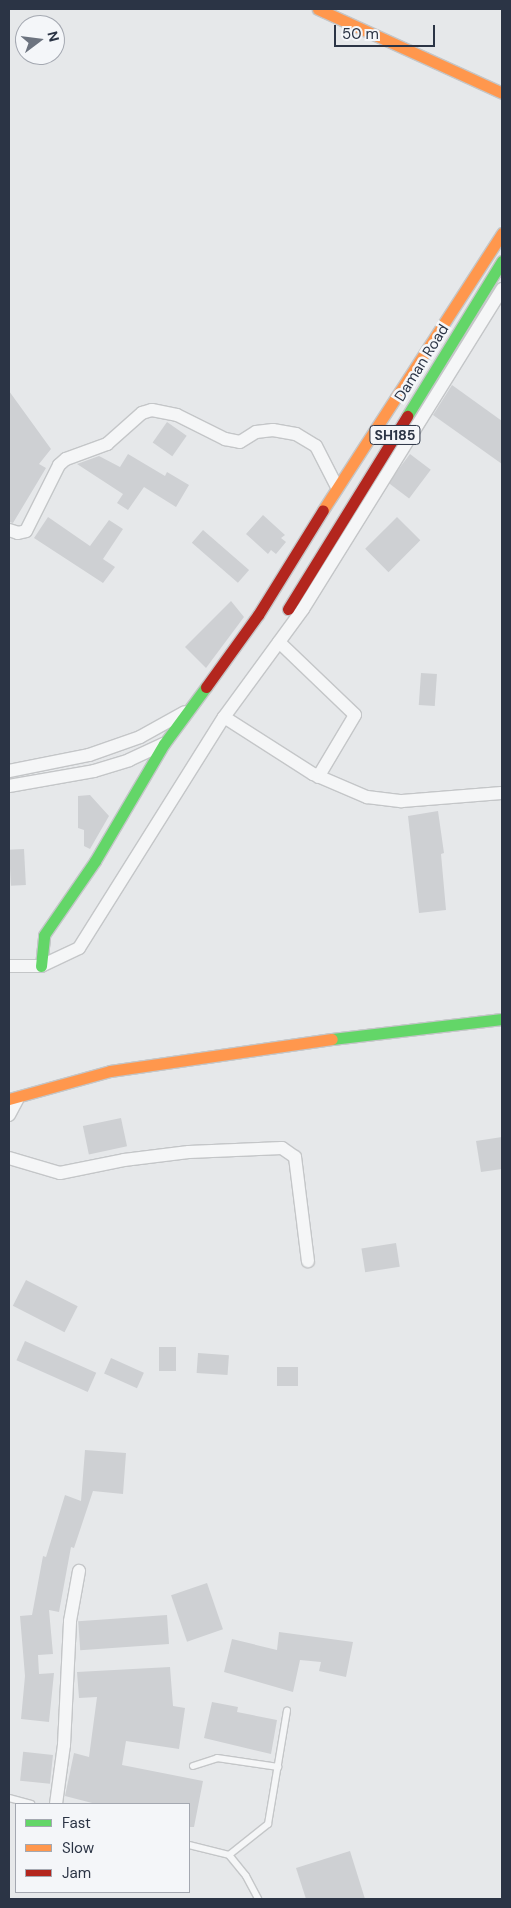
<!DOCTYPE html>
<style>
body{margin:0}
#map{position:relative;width:511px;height:1908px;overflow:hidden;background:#e6e8ea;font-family:"DM Sans",sans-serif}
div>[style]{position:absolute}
.building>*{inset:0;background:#ced0d3;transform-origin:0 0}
.roads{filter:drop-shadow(1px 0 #c4c6c8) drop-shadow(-1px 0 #c4c6c8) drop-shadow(0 1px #c4c6c8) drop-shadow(0 -1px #c4c6c8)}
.lane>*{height:6px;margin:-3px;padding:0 3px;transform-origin:3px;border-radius:3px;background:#f5f6f7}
.street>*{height:12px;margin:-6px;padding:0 6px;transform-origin:6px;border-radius:6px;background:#f5f6f7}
.fast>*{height:11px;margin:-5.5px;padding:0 5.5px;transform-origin:5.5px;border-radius:5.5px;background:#63d668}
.slow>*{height:11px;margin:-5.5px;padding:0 5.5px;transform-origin:5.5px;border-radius:5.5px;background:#ff974d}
.jam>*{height:11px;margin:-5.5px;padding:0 5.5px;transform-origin:5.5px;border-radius:5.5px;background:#b3261e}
span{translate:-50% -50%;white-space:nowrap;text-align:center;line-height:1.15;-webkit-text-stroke:5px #f4f6f9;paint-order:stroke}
.shield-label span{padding:1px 4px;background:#f4f6f9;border:1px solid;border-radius:4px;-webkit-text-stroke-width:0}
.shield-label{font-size:14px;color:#2b3445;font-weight:700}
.street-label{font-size:15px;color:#2b3445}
.frame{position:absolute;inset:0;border:10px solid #2b3445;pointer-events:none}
.legend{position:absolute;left:15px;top:1803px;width:175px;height:90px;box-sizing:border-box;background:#f4f6f9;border:1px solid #a4a8b1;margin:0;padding:6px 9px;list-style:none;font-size:15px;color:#2b3445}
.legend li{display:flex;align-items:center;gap:10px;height:25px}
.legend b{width:25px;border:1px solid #a4a8b1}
.north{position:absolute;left:15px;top:15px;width:50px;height:50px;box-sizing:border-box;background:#f4f6f9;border:1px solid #a4a8b1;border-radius:50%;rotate:75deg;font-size:14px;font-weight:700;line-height:20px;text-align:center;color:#2b3445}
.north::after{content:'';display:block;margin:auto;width:18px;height:22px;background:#6c737f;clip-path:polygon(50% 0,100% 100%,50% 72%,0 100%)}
.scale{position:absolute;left:334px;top:25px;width:101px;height:22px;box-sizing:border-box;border:2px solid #2b3445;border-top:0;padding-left:6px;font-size:15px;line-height:18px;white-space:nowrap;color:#2b3445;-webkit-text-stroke:4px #f4f6f9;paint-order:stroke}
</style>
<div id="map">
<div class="building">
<i style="clip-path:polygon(452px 385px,502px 421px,502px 464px,433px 415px)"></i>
<i style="clip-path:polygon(9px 391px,51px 449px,39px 464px,46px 468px,13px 523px,9px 522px)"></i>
<i style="left:167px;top:422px;width:24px;height:25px;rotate:35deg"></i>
<i style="clip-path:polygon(128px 454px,165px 476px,167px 472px,189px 485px,176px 507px,144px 487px,128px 510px,117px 503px,123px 494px,77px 464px,99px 456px,120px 467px)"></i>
<i style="left:410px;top:454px;width:26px;height:36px;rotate:37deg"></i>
<i style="clip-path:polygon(263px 515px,285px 535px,281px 538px,286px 542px,276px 554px,271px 550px,268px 554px,246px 534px)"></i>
<i style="clip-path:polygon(48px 517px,90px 546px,109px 520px,123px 529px,103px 559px,115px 567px,103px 583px,34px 538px)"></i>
<i style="left:397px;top:517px;width:33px;height:45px;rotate:45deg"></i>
<i style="left:203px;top:530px;width:61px;height:17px;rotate:41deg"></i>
<i style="clip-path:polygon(231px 601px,244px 617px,206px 668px,185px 647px)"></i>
<i style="left:421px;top:673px;width:16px;height:32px;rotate:4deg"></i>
<i style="clip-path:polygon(90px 795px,109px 816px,90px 849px,84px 846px,84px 830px,78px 828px,78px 796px)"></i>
<i style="clip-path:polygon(438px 811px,444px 853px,441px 854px,446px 910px,419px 913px,408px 816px)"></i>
<i style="left:24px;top:849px;width:36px;height:15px;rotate:87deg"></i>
<i style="left:121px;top:1118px;width:29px;height:39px;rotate:78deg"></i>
<i style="clip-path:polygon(502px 1137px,502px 1169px,481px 1172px,476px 1141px)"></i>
<i style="left:396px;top:1243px;width:24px;height:35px;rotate:81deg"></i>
<i style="left:26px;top:1280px;width:58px;height:29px;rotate:27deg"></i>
<i style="left:25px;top:1341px;width:78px;height:21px;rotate:24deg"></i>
<i style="left:159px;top:1347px;width:17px;height:24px"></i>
<i style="left:198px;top:1353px;width:31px;height:20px;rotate:4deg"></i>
<i style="left:111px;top:1358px;width:36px;height:17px;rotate:24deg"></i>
<i style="left:277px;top:1367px;width:21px;height:19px"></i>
<i style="clip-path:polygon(85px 1450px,126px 1453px,123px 1494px,93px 1491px,74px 1548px,71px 1547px,59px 1612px,49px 1610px,53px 1654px,38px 1655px,39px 1674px,54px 1673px,49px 1722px,21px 1719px,25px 1676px,20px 1616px,32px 1615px,43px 1556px,46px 1557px,65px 1495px,81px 1501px)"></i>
<i style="left:207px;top:1583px;width:49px;height:38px;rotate:71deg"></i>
<i style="left:167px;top:1615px;width:29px;height:89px;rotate:86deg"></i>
<i style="clip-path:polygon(279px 1632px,353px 1642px,346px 1677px,319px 1671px,321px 1662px,300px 1660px,293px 1692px,224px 1672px,232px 1639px,277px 1650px)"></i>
<i style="clip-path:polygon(170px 1667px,173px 1706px,185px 1708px,179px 1749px,126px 1741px,122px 1765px,203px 1781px,194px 1827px,189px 1827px,189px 1804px,96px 1804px,65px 1796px,74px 1753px,89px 1757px,97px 1697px,79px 1698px,77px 1672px)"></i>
<i style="clip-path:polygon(212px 1702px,238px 1707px,237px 1712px,277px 1720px,271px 1754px,204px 1738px)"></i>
<i style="left:53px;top:1755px;width:29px;height:30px;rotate:96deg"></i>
<i style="clip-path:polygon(350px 1851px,365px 1899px,306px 1899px,296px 1868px)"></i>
</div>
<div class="roads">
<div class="lane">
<i style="left:193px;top:1766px;width:25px;rotate:-18deg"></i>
<i style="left:217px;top:1758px;width:62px;rotate:8.4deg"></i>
<i style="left:9px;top:1798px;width:23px;rotate:15deg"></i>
<i style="left:189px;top:1845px;width:41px;rotate:14deg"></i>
<i style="left:229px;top:1855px;width:27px;rotate:51deg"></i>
<i style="left:246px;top:1876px;width:26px;rotate:62deg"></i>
<i style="left:229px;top:1855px;width:50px;rotate:-38.5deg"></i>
<i style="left:268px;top:1824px;width:115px;rotate:-80.5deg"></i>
</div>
<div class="street">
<i style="left:9px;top:530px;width:9px;rotate:18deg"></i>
<i style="left:18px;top:533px;width:8px;rotate:-14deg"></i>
<i style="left:26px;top:531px;width:74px;rotate:-63.4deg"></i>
<i style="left:59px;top:465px;width:9px;rotate:-41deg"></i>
<i style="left:66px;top:459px;width:44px;rotate:-20.1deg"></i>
<i style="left:107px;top:444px;width:47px;rotate:-41.5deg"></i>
<i style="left:142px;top:413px;width:10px;rotate:-17deg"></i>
<i style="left:152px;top:410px;width:25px;rotate:11deg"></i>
<i style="left:177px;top:415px;width:54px;rotate:26.6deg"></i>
<i style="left:225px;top:439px;width:15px;rotate:11deg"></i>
<i style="left:240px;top:442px;width:19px;rotate:-32deg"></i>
<i style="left:256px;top:432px;width:17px;rotate:-7deg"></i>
<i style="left:273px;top:430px;width:23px;rotate:10deg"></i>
<i style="left:296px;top:434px;width:23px;rotate:31deg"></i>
<i style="left:316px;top:446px;width:46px;rotate:62.9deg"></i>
<i style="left:279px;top:642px;width:105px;rotate:43.8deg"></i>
<i style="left:355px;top:715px;width:72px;rotate:120.8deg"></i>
<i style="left:224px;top:717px;width:106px;rotate:32.6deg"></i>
<i style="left:313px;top:774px;width:59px;rotate:23.1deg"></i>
<i style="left:367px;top:797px;width:35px;rotate:7deg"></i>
<i style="left:402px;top:801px;width:100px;rotate:-4.6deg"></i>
<i style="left:9px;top:771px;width:82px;rotate:-11.3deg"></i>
<i style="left:89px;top:755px;width:54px;rotate:-19.4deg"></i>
<i style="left:140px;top:737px;width:51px;rotate:-29.1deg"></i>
<i style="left:9px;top:786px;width:86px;rotate:-10deg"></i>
<i style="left:94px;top:771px;width:37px;rotate:-17deg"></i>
<i style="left:129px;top:760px;width:38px;rotate:-25deg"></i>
<i style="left:9px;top:966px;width:32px"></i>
<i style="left:41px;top:966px;width:42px;rotate:-25.3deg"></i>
<i style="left:79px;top:948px;width:273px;rotate:-57.9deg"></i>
<i style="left:224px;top:717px;width:134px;rotate:-53.8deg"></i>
<i style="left:303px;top:609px;width:377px;rotate:-58.1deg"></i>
<i style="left:9px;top:1115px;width:19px;rotate:-62deg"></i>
<i style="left:9px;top:1158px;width:53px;rotate:16.4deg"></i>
<i style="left:60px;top:1173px;width:65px;rotate:-11.5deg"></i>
<i style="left:124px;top:1160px;width:65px;rotate:-7deg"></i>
<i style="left:189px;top:1152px;width:93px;rotate:-2.5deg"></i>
<i style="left:282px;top:1148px;width:16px;rotate:35deg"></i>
<i style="left:295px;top:1157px;width:105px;rotate:82.9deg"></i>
<i style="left:56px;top:1804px;width:60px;rotate:-82.3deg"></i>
<i style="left:64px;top:1745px;width:124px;rotate:-87.2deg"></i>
<i style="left:70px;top:1621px;width:51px;rotate:-79.8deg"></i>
</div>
<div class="fast">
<i style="left:407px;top:416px;width:182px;rotate:-58.5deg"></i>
<i style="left:41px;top:966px;width:31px;rotate:-84deg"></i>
<i style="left:44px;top:935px;width:90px;rotate:-55.4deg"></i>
<i style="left:95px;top:861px;width:136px;rotate:-59.5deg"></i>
<i style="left:164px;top:744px;width:71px;rotate:-53.6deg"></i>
<i style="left:332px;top:1039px;width:171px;rotate:-6.7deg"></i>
</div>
<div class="slow">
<i style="left:318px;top:9px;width:202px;rotate:24.5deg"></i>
<i style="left:323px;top:510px;width:330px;rotate:-57.1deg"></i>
<i style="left:9px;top:1099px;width:105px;rotate:-15.5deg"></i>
<i style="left:110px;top:1071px;width:224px;rotate:-8.2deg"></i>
</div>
<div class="jam">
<i style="left:288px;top:609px;width:227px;rotate:-58.3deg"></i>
<i style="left:206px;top:687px;width:89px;rotate:-54.2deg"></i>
<i style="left:258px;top:615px;width:123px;rotate:-58.2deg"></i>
</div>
</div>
<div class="shield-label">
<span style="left:395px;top:435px">SH185</span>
</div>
<div class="street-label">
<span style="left:422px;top:363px;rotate:-58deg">Daman Road</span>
</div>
<div class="frame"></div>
<ul class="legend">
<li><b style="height:6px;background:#63d668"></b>Fast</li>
<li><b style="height:6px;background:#ff974d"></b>Slow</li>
<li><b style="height:6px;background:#b3261e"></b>Jam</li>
</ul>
<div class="north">N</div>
<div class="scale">50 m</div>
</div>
